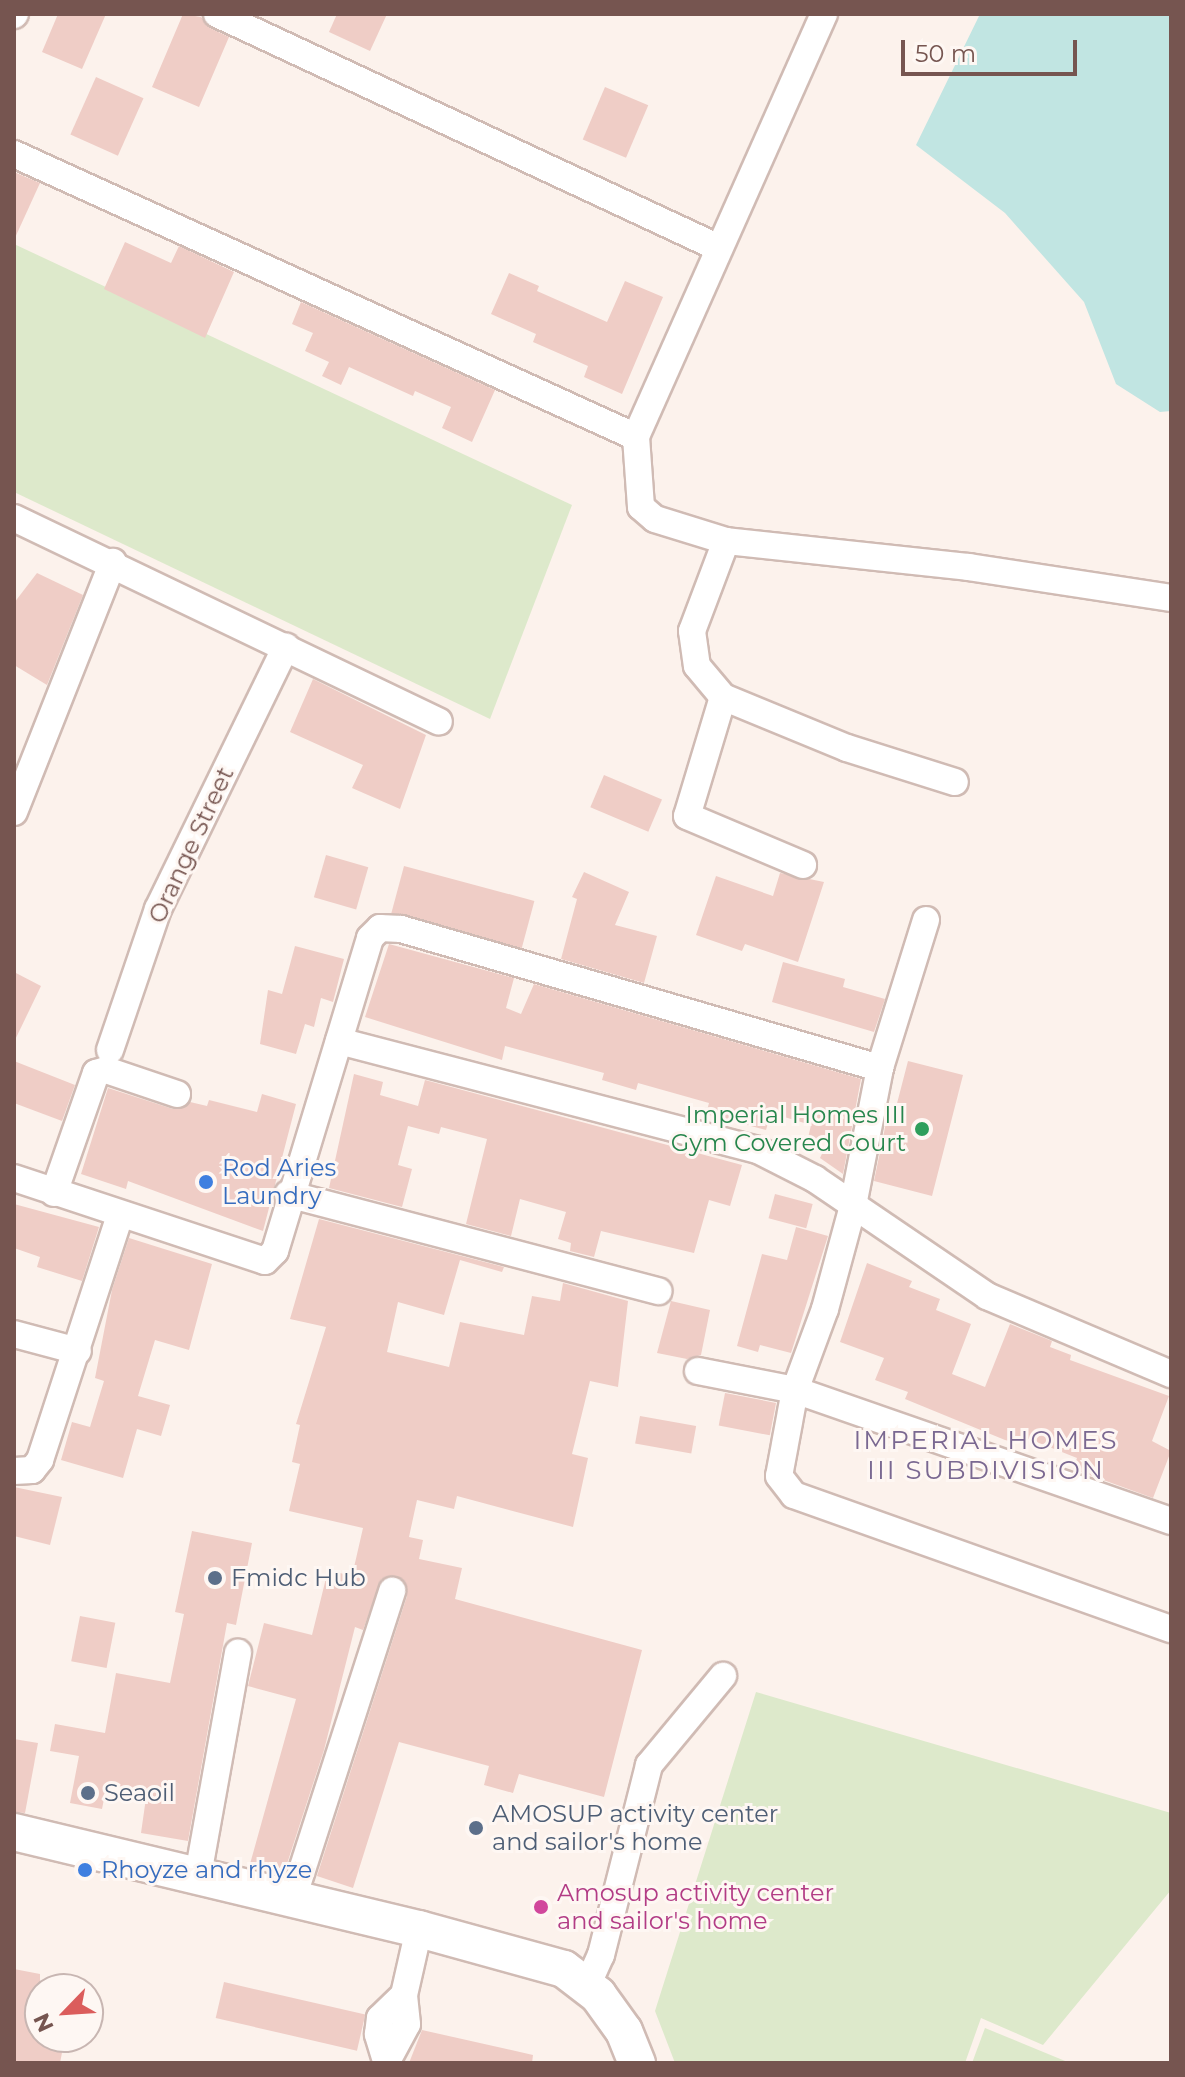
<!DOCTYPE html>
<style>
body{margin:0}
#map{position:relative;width:1185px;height:2077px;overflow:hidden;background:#fcf2ec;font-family:Montserrat,sans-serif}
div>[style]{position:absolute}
.green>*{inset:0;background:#dde9cb}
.water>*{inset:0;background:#c1e5e2}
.building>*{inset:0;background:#efcdc6;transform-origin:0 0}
.roads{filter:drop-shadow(2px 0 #d0bbb4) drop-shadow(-2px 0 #d0bbb4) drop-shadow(0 2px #d0bbb4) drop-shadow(0 -2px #d0bbb4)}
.minor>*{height:26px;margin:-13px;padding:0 13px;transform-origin:13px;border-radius:13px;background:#fff}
.secondary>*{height:36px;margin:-18px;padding:0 18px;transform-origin:18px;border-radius:18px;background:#fff}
.dots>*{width:22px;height:22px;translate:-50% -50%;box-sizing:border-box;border:4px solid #fef7f3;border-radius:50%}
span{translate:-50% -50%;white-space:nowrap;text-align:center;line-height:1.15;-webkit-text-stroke:6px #fef7f3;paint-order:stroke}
.street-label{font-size:24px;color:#765550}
.leisure-label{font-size:24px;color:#27864d}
.right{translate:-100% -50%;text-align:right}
.shop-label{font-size:24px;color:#366cbe}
.left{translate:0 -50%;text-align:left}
.service-label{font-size:24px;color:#4e5e75}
.hotel-label{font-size:24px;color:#b23c85}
.neighbourhood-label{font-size:26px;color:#7a6891;letter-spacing:2px}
.frame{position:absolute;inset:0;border:16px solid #765550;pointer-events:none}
.north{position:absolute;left:24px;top:1973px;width:80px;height:80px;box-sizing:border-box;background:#fef7f3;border:2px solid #c8b6b2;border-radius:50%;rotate:245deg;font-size:22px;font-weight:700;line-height:32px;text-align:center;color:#765550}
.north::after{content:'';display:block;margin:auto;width:28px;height:36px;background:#db5d5c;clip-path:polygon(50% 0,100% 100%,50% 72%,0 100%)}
.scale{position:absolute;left:901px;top:40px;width:176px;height:36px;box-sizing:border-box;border:4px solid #765550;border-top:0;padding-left:10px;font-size:24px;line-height:28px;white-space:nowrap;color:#765550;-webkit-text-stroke:6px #fef7f3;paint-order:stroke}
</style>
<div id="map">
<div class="green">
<i style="clip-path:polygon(14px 244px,572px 505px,490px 719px,14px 492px)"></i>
<i style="clip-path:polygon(756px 1692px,1171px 1813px,1171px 1890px,1043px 2045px,981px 2018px,965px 2063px,675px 2063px,655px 2011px)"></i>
<i style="clip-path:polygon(985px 2028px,1070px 2063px,972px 2063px)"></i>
</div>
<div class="water">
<i style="clip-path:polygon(980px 14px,1171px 14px,1171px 411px,1160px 412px,1116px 384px,1084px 302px,1005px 213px,916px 145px)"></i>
</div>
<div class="building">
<i style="clip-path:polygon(58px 14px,106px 14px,82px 69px,42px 52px)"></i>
<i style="clip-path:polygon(183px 14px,201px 17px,210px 28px,229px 37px,199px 107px,152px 87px)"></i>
<i style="clip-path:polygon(337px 14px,387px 14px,370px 51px,329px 32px)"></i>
<i style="left:96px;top:77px;width:52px;height:63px;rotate:24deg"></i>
<i style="left:605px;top:87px;width:47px;height:57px;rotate:23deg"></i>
<i style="clip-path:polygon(14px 172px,40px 183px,14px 240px)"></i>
<i style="clip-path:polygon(125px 242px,171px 263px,179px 246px,234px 272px,205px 338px,104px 289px)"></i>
<i style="clip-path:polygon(509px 273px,539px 286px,537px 291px,607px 322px,625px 281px,663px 297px,622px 394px,584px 377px,588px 366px,533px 342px,536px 334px,491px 314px)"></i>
<i style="clip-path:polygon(301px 302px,495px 390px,472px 442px,442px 428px,451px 407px,415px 391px,413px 396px,349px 367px,341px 385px,322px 376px,329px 362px,305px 351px,313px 333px,292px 324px)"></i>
<i style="clip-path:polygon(37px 573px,83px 595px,47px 685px,14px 665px,14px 603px)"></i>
<i style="clip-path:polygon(313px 679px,426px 735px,400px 809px,352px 788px,363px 765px,290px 732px)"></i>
<i style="left:604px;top:775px;width:63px;height:35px;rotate:23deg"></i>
<i style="left:326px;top:855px;width:44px;height:44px;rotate:16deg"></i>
<i style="left:404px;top:866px;width:135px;height:49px;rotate:15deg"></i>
<i style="clip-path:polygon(584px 872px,629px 892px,615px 925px,657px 936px,644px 983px,561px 959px,577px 899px,572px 897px)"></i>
<i style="clip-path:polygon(780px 873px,824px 882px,798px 962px,745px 944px,742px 951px,696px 935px,716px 876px,773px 896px)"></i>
<i style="clip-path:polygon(389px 944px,514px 978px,506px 1008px,521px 1014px,534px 984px,861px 1079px,843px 1174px,820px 1158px,827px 1143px,808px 1138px,811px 1125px,771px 1113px,766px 1130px,706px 1114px,709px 1103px,638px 1083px,636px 1090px,602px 1080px,604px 1073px,505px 1046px,502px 1060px,365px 1017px)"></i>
<i style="clip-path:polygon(295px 946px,344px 959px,333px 1002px,321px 998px,314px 1027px,305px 1024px,296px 1054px,260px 1044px,268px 990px,282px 994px)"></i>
<i style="clip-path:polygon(783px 962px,845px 979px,843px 987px,885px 999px,874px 1032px,772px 1002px)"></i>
<i style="clip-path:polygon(14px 972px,41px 986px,14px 1042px)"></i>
<i style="clip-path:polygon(14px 1061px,75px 1085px,62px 1121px,14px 1103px)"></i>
<i style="clip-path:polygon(908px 1061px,963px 1075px,932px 1196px,874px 1181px,888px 1113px,894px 1115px)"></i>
<i style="clip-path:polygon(354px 1074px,383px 1082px,380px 1095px,418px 1106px,425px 1080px,742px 1165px,730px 1206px,709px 1200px,694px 1253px,601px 1231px,594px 1257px,570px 1251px,571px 1243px,558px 1239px,566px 1212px,520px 1199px,511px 1236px,466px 1224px,487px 1139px,441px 1127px,439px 1134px,408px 1126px,398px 1165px,412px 1169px,402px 1207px,329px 1188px)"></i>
<i style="clip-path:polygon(108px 1088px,173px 1109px,190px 1102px,207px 1106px,209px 1100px,257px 1112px,262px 1094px,296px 1104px,263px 1231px,128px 1181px,126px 1189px,81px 1174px)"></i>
<i style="left:775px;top:1194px;width:39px;height:25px;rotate:15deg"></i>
<i style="clip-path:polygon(14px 1204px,99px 1227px,82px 1281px,37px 1267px,40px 1257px,14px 1248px)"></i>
<i style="clip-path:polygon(319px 1219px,504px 1267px,502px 1272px,460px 1260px,444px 1315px,398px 1302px,387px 1352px,449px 1367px,460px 1322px,524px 1335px,532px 1296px,560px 1301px,563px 1283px,628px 1301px,618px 1387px,590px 1381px,572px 1454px,588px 1458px,573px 1527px,457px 1496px,454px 1509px,417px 1500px,409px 1537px,423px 1540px,419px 1559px,462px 1568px,455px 1599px,642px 1650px,604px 1797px,519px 1774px,513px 1793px,484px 1785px,489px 1766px,399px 1742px,353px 1888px,317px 1876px,407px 1596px,404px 1581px,396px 1576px,381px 1580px,363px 1630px,355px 1627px,324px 1750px,284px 1873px,250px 1864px,296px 1699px,248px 1686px,264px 1623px,312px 1635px,328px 1570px,352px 1576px,363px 1528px,289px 1511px,300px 1464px,292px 1462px,300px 1425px,296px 1424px,326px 1327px,290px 1319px)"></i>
<i style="clip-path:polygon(796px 1227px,828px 1236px,791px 1353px,760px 1345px,758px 1352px,737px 1346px,762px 1254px,787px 1260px)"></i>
<i style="clip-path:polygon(129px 1238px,212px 1264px,189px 1350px,155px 1340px,138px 1396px,170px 1405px,161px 1436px,137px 1429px,123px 1478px,61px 1460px,72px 1422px,90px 1427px,104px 1381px,95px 1378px,112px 1290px)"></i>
<i style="clip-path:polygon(867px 1263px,912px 1281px,909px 1287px,940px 1299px,936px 1310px,971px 1324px,952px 1374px,985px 1387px,1010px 1324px,1052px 1341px,1050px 1347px,1071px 1355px,1070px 1360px,1169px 1396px,1152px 1441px,1171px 1451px,1153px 1498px,1073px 1469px,1077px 1458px,1024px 1437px,1022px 1444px,1005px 1440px,905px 1399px,908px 1392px,875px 1380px,884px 1358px,840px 1342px)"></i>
<i style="clip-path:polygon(671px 1301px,710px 1310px,701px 1355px,687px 1359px,657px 1353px)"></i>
<i style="left:725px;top:1393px;width:52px;height:33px;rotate:11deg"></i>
<i style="left:640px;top:1416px;width:57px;height:28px;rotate:10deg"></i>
<i style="clip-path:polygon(14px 1487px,62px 1497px,50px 1545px,14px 1536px)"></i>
<i style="clip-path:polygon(192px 1531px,252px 1543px,236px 1625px,227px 1623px,188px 1841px,141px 1833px,147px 1791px,107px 1784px,102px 1809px,70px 1803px,79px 1756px,50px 1751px,55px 1724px,105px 1733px,116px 1673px,170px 1683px,184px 1614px,175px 1612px)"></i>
<i style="left:80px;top:1616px;width:36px;height:46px;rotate:11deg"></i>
<i style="clip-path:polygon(14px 1739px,38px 1743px,25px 1813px,14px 1812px)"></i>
<i style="clip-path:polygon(14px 1969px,40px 1974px,40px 2037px,65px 2037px,60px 2063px,14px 2063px)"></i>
<i style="left:224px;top:1982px;width:145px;height:37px;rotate:13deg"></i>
<i style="clip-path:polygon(422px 2030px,533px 2055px,532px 2063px,409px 2063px)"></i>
</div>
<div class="roads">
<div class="minor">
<i style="left:217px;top:14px;width:552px;rotate:24.99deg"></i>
<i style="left:824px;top:14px;width:463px;rotate:114deg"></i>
<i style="left:636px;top:437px;width:70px;rotate:85.9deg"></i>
<i style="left:641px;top:507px;width:18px;rotate:41deg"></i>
<i style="left:655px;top:519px;width:74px;rotate:17.2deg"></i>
<i style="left:726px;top:541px;width:244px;rotate:6.1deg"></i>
<i style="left:969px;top:567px;width:204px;rotate:8.7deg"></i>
<i style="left:14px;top:15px;width:1px;rotate:-45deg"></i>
<i style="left:14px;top:154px;width:683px;rotate:24.46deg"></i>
<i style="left:14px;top:518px;width:471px;rotate:25.6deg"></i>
<i style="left:726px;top:541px;width:96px;rotate:110.7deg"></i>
<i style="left:692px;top:631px;width:35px;rotate:82deg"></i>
<i style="left:697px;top:666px;width:40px;rotate:50deg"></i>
<i style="left:723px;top:697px;width:134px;rotate:22.4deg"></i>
<i style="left:847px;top:748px;width:113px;rotate:17.5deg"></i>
<i style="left:723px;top:697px;width:124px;rotate:106.8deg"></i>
<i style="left:687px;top:816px;width:126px;rotate:22.9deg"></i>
<i style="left:14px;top:812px;width:269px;rotate:-68.4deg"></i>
<i style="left:926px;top:920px;width:155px;rotate:107.3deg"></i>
<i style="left:880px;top:1068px;width:141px;rotate:101.1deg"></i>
<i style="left:853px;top:1206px;width:107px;rotate:105.2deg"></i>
<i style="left:825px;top:1309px;width:86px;rotate:110.3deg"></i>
<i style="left:795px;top:1390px;width:87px;rotate:100.5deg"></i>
<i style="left:779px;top:1476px;width:24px;rotate:52deg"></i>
<i style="left:794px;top:1495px;width:400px;rotate:19.6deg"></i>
<i style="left:339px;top:1041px;width:433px;rotate:14.6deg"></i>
<i style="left:758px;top:1150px;width:64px;rotate:27deg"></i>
<i style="left:815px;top:1179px;width:208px;rotate:34.2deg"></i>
<i style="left:987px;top:1296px;width:200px;rotate:23deg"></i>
<i style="left:110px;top:1050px;width:149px;rotate:-71.2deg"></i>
<i style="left:158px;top:909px;width:292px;rotate:-64deg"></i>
<i style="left:14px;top:1178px;width:264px;rotate:18.3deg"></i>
<i style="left:265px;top:1261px;width:14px;rotate:-45deg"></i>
<i style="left:275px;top:1251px;width:327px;rotate:-73.1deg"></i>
<i style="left:370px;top:938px;width:14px;rotate:-45deg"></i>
<i style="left:380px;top:928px;width:21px;rotate:3deg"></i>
<i style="left:401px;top:929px;width:499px;rotate:16.2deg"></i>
<i style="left:54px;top:1193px;width:127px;rotate:-70.7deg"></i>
<i style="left:96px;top:1073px;width:10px;rotate:-17deg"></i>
<i style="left:106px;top:1070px;width:75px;rotate:18.7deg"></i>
<i style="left:288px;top:1194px;width:383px;rotate:14.7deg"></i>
<i style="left:14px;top:1334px;width:66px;rotate:14.9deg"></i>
<i style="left:698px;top:1371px;width:99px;rotate:11.1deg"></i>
<i style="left:795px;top:1390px;width:398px;rotate:19.2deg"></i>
<i style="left:14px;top:1471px;width:18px;rotate:-3deg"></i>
<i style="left:32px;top:1470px;width:13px;rotate:-51deg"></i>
<i style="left:40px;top:1460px;width:258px;rotate:-71.9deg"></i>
<i style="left:198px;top:1875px;width:226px;rotate:-79.8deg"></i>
<i style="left:293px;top:1898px;width:323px;rotate:-72.1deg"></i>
<i style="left:587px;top:1986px;width:34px;rotate:-66deg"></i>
<i style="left:601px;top:1955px;width:196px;rotate:-75.8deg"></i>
<i style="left:649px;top:1765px;width:116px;rotate:-50.3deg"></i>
<i style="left:386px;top:2061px;width:28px;rotate:-107deg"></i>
<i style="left:378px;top:2034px;width:16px;rotate:-83deg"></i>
<i style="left:380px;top:2018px;width:33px;rotate:-44deg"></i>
<i style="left:386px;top:2063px;width:44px;rotate:-61.7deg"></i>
<i style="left:407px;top:2024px;width:29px;rotate:-96deg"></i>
<i style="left:404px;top:1995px;width:68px;rotate:-77.2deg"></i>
</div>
<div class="secondary">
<i style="left:14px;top:1832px;width:416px;rotate:13.5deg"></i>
<i style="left:419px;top:1929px;width:150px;rotate:15.4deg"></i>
<i style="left:564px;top:1969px;width:43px;rotate:37.4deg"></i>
<i style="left:598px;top:1995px;width:44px;rotate:54.2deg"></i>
<i style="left:624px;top:2031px;width:35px;rotate:68deg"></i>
</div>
</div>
<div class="dots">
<i style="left:922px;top:1129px;background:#2e9e5b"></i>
<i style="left:206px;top:1182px;background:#3f7fe0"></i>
<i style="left:215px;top:1578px;background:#5c6f8a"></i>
<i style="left:88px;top:1793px;background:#5c6f8a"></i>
<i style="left:476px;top:1828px;background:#5c6f8a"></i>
<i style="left:85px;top:1870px;background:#3f7fe0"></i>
<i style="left:541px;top:1907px;background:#d1479c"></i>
</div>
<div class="street-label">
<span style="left:191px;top:845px;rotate:-65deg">Orange Street</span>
</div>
<div class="leisure-label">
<span class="right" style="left:906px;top:1129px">Imperial Homes III<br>Gym Covered Court</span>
</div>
<div class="shop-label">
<span class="left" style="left:222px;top:1182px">Rod Aries<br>Laundry</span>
<span class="left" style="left:101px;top:1870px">Rhoyze and rhyze</span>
</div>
<div class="service-label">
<span class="left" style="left:231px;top:1578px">Fmidc Hub</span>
<span class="left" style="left:104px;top:1793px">Seaoil</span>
<span class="left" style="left:492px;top:1828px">AMOSUP activity center<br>and sailor's home</span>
</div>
<div class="hotel-label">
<span class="left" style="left:557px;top:1907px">Amosup activity center<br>and sailor's home</span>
</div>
<div class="neighbourhood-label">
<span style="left:986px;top:1456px">IMPERIAL HOMES<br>III SUBDIVISION</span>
</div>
<div class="frame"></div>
<div class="north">N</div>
<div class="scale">50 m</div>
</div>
